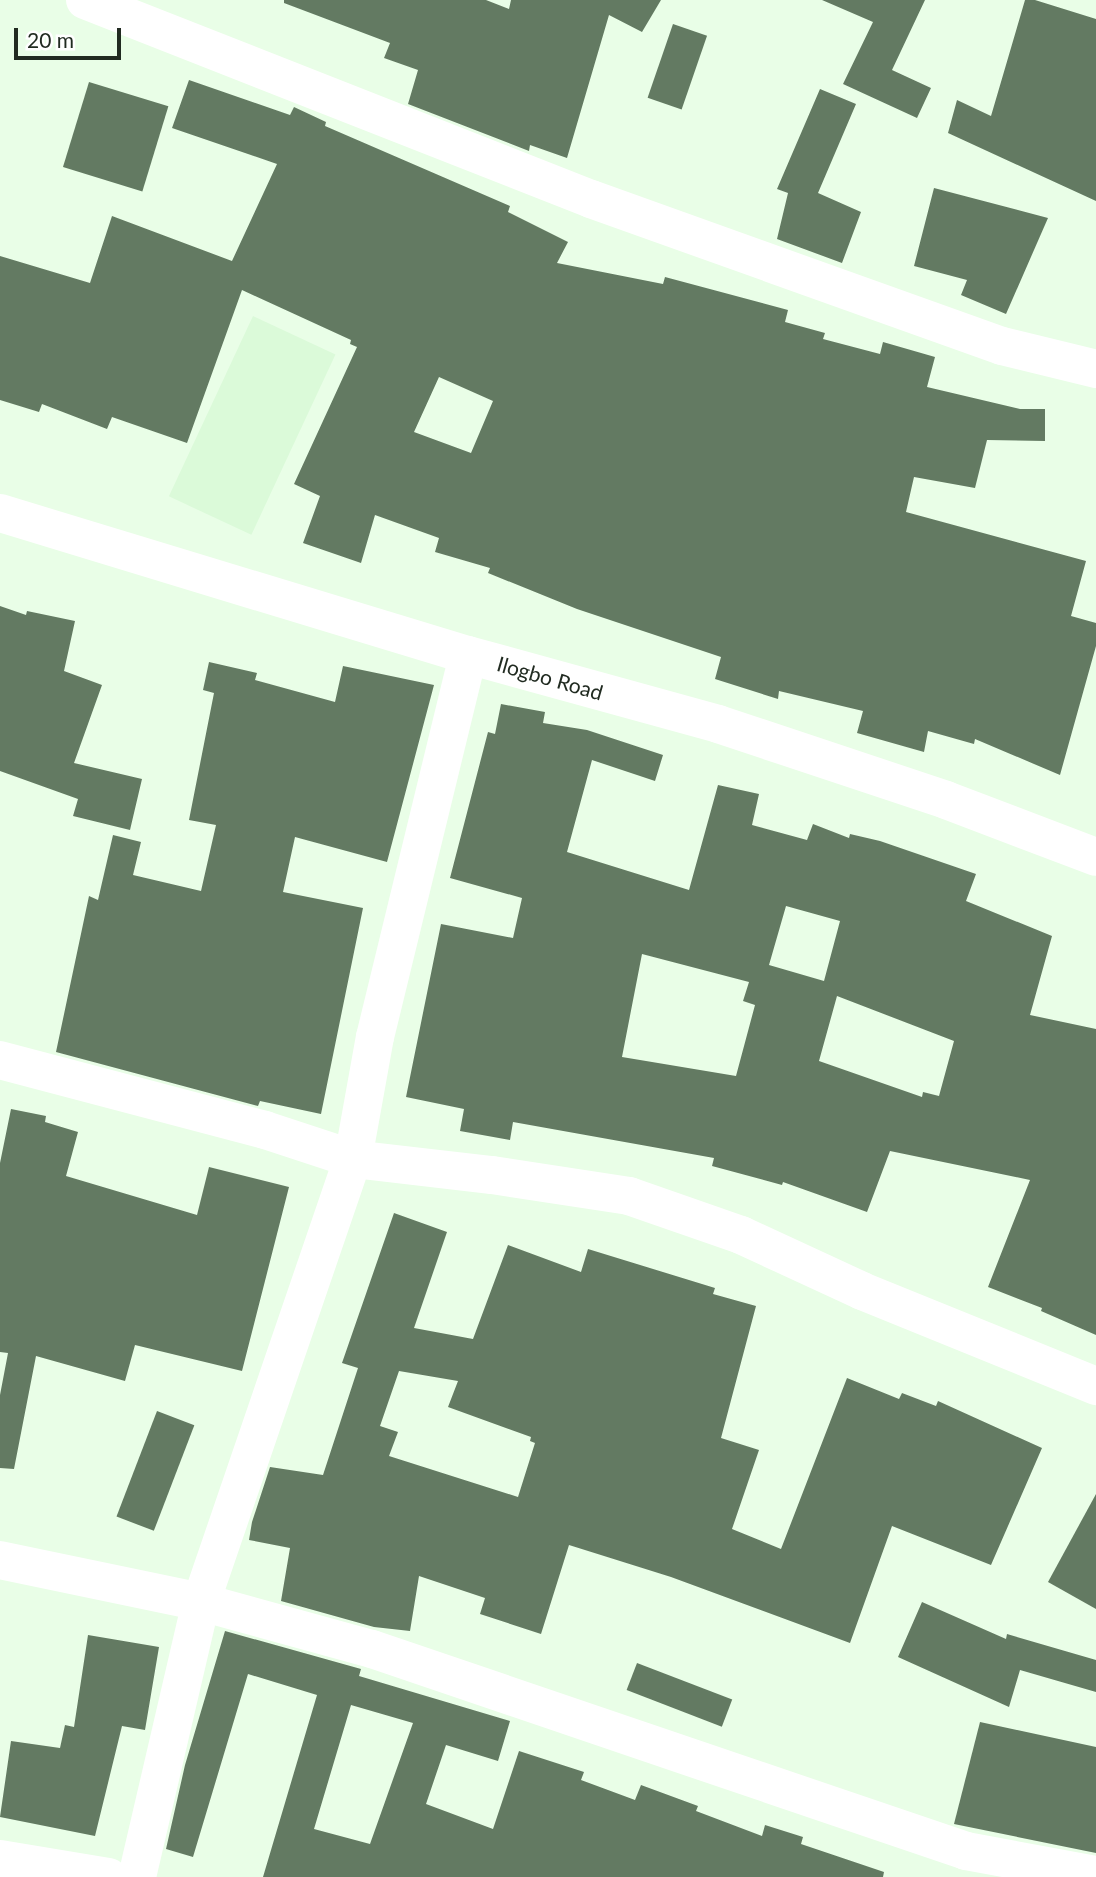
<!DOCTYPE html>
<style>
body{margin:0}
#map{position:relative;width:1096px;height:1877px;overflow:hidden;background:#e9fee7;font-family:Lato,sans-serif}
div>[style]{position:absolute}
.built>*{inset:0;background:#dbfad9;transform-origin:0 0}
.building>*{inset:0;background:#637a62;transform-origin:0 0}
.minor>*{height:38px;margin:-19px;padding:0 19px;transform-origin:19px;border-radius:19px;background:#fff}
.secondary>*{height:38px;margin:-19px;padding:0 19px;transform-origin:19px;border-radius:19px;background:#fff}
span{translate:-50% -50%;white-space:nowrap;text-align:center;line-height:1.15;-webkit-text-stroke:6px #fff;paint-order:stroke}
.street-label{font-size:21px;color:#212b21}
.scale{position:absolute;left:14px;top:28px;width:107px;height:32px;box-sizing:border-box;border:4px solid #212b21;border-top:0;padding-left:9px;font-size:21px;line-height:24px;white-space:nowrap;color:#212b21;-webkit-text-stroke:5px #fff;paint-order:stroke}
</style>
<div id="map">
<div class="built">
<i style="left:253px;top:316px;width:91px;height:199px;rotate:25deg"></i>
</div>
<div class="building">
<i style="clip-path:polygon(284px 0,486px 0,509px 9px,511px 0,661px 0,642px 32px,609px 15px,567px 158px,530px 145px,529px 151px,408px 104px,418px 70px,384px 58px,390px 43px,284px 3px)"></i>
<i style="clip-path:polygon(822px 0,925px 0,892px 70px,931px 88px,917px 118px,843px 84px,873px 22px)"></i>
<i style="clip-path:polygon(1025px 0,1035px 0,1096px 19px,1096px 201px,948px 133px,957px 100px,991px 116px)"></i>
<i style="left:673px;top:24px;width:36px;height:78px;rotate:19deg"></i>
<i style="clip-path:polygon(evenodd,189px 80px,290px 115px,294px 107px,326px 122px,325px 126px,510px 206px,508px 212px,568px 242px,557px 263px,663px 284px,665px 277px,788px 310px,785px 322px,825px 333px,823px 339px,880px 354px,883px 342px,935px 357px,927px 387px,1020px 409px,1045px 409px,1045px 441px,987px 440px,975px 488px,914px 477px,906px 512px,1086px 561px,1071px 616px,1096px 623px,1096px 646px,1060px 775px,975px 739px,974px 744px,928px 731px,924px 752px,857px 733px,863px 711px,779px 691px,778px 699px,715px 679px,721px 657px,577px 609px,488px 573px,490px 568px,435px 552px,439px 538px,375px 515px,361px 563px,303px 543px,320px 496px,294px 484px,357px 347px,350px 344px,351px 340px,242px 290px,187px 443px,112px 417px,107px 429px,42px 404px,39px 412px,0 400px,0 256px,90px 283px,112px 216px,232px 261px,277px 164px,172px 128px,189px 80px,439px 377px,493px 401px,471px 453px,414px 432px,439px 377px)"></i>
<i style="left:89px;top:82px;width:83px;height:89px;rotate:17deg"></i>
<i style="clip-path:polygon(820px 89px,856px 104px,818px 193px,861px 212px,842px 263px,777px 239px,788px 193px,777px 189px)"></i>
<i style="clip-path:polygon(934px 188px,1048px 218px,1006px 314px,961px 295px,967px 280px,914px 266px)"></i>
<i style="clip-path:polygon(0 606px,26px 615px,27px 611px,75px 621px,64px 671px,102px 685px,74px 763px,142px 779px,130px 830px,73px 816px,78px 799px,0 771px)"></i>
<i style="clip-path:polygon(209px 662px,257px 673px,255px 680px,335px 702px,343px 666px,434px 685px,387px 862px,295px 837px,283px 892px,363px 908px,321px 1114px,260px 1101px,258px 1106px,56px 1052px,89px 896px,98px 900px,113px 835px,141px 842px,133px 875px,201px 891px,216px 825px,189px 820px,214px 693px,203px 690px)"></i>
<i style="clip-path:polygon(evenodd,501px 704px,545px 712px,543px 723px,587px 730px,663px 755px,655px 781px,592px 760px,567px 852px,689px 890px,718px 785px,759px 794px,752px 825px,807px 840px,813px 824px,849px 838px,850px 834px,880px 841px,976px 874px,966px 901px,1052px 936px,1030px 1015px,1096px 1029px,1096px 1335px,1041px 1311px,1042px 1308px,988px 1287px,1030px 1180px,890px 1151px,867px 1212px,783px 1182px,782px 1185px,712px 1166px,714px 1158px,513px 1122px,510px 1140px,460px 1131px,464px 1109px,406px 1097px,441px 924px,513px 938px,522px 898px,450px 878px,488px 732px,495px 734px,501px 704px,786px 906px,840px 921px,824px 981px,769px 965px,786px 906px,501px 704px,642px 954px,749px 982px,743px 1001px,755px 1005px,736px 1076px,622px 1057px,642px 954px,501px 704px,837px 996px,954px 1041px,939px 1096px,923px 1092px,922px 1097px,819px 1061px,837px 996px)"></i>
<i style="clip-path:polygon(11px 1109px,46px 1116px,45px 1122px,78px 1132px,66px 1176px,197px 1215px,209px 1167px,289px 1187px,242px 1371px,135px 1345px,125px 1381px,36px 1356px,14px 1469px,0 1468px,0 1395px,8px 1353px,0 1352px,0 1163px)"></i>
<i style="clip-path:polygon(evenodd,394px 1213px,447px 1232px,414px 1328px,473px 1339px,508px 1245px,581px 1272px,588px 1249px,715px 1288px,713px 1294px,756px 1306px,721px 1438px,759px 1450px,732px 1529px,781px 1549px,847px 1378px,899px 1399px,902px 1393px,936px 1406px,938px 1401px,1042px 1448px,991px 1565px,892px 1526px,850px 1643px,671px 1577px,569px 1545px,541px 1634px,480px 1614px,485px 1598px,419px 1576px,410px 1631px,374px 1627px,281px 1601px,290px 1548px,249px 1540px,252px 1522px,270px 1467px,323px 1475px,358px 1368px,342px 1363px,394px 1213px,399px 1371px,458px 1381px,448px 1407px,531px 1437px,530px 1441px,535px 1443px,518px 1497px,389px 1456px,398px 1432px,380px 1426px,399px 1371px)"></i>
<i style="left:157px;top:1411px;width:40px;height:113px;rotate:21deg"></i>
<i style="clip-path:polygon(1096px 1494px,1096px 1609px,1048px 1582px)"></i>
<i style="clip-path:polygon(922px 1602px,1006px 1639px,1007px 1634px,1096px 1660px,1096px 1692px,1020px 1670px,1009px 1707px,898px 1657px)"></i>
<i style="clip-path:polygon(evenodd,225px 1631px,361px 1669px,359px 1676px,510px 1721px,498px 1761px,446px 1745px,426px 1804px,493px 1829px,519px 1751px,584px 1772px,581px 1780px,635px 1800px,641px 1785px,698px 1806px,696px 1811px,762px 1836px,765px 1825px,803px 1837px,801px 1844px,884px 1872px,883px 1877px,263px 1877px,317px 1695px,248px 1674px,193px 1857px,166px 1849px,185px 1765px,225px 1631px,351px 1705px,413px 1723px,370px 1844px,314px 1829px,351px 1705px)"></i>
<i style="clip-path:polygon(88px 1635px,159px 1647px,145px 1730px,122px 1726px,95px 1836px,0 1817px,11px 1741px,60px 1748px,65px 1725px,74px 1727px)"></i>
<i style="left:637px;top:1663px;width:102px;height:29px;rotate:21deg"></i>
<i style="clip-path:polygon(980px 1722px,1096px 1747px,1096px 1853px,954px 1824px)"></i>
</div>
<div class="minor">
<i style="left:85px;top:0;width:544px;rotate:21.47deg"></i>
<i style="left:591px;top:199px;width:436px;rotate:19.7deg"></i>
<i style="left:1002px;top:346px;width:97px;rotate:13.7deg"></i>
<i style="left:0;top:1060px;width:274px;rotate:14.8deg"></i>
<i style="left:265px;top:1130px;width:93px;rotate:18.2deg"></i>
<i style="left:353px;top:1159px;width:140px;rotate:6.6deg"></i>
<i style="left:492px;top:1175px;width:139px;rotate:8.7deg"></i>
<i style="left:629px;top:1196px;width:119px;rotate:19.2deg"></i>
<i style="left:741px;top:1235px;width:133px;rotate:24.8deg"></i>
<i style="left:862px;top:1291px;width:253px;rotate:22.1deg"></i>
<i style="left:0;top:1560px;width:205px;rotate:11.8deg"></i>
<i style="left:201px;top:1602px;width:177px;rotate:15.4deg"></i>
<i style="left:372px;top:1649px;width:627px;rotate:18.78deg"></i>
<i style="left:966px;top:1851px;width:132px;rotate:10.5deg"></i>
<i style="left:0;top:1859px;width:110px;rotate:9.4deg"></i>
<i style="left:137px;top:1877px;width:282px;rotate:-76.9deg"></i>
<i style="left:201px;top:1602px;width:468px;rotate:-71.1deg"></i>
<i style="left:353px;top:1159px;width:124px;rotate:-79.8deg"></i>
<i style="left:375px;top:1037px;width:393px;rotate:-76.3deg"></i>
</div>
<div class="secondary">
<i style="left:0;top:513px;width:489px;rotate:16.9deg"></i>
<i style="left:468px;top:655px;width:259px;rotate:15.4deg"></i>
<i style="left:718px;top:724px;width:240px;rotate:18.4deg"></i>
<i style="left:946px;top:800px;width:160px;rotate:20.8deg"></i>
</div>
<div class="street-label">
<span style="left:550px;top:678px;rotate:16deg">Ilogbo Road</span>
</div>
<div class="scale">20 m</div>
</div>
